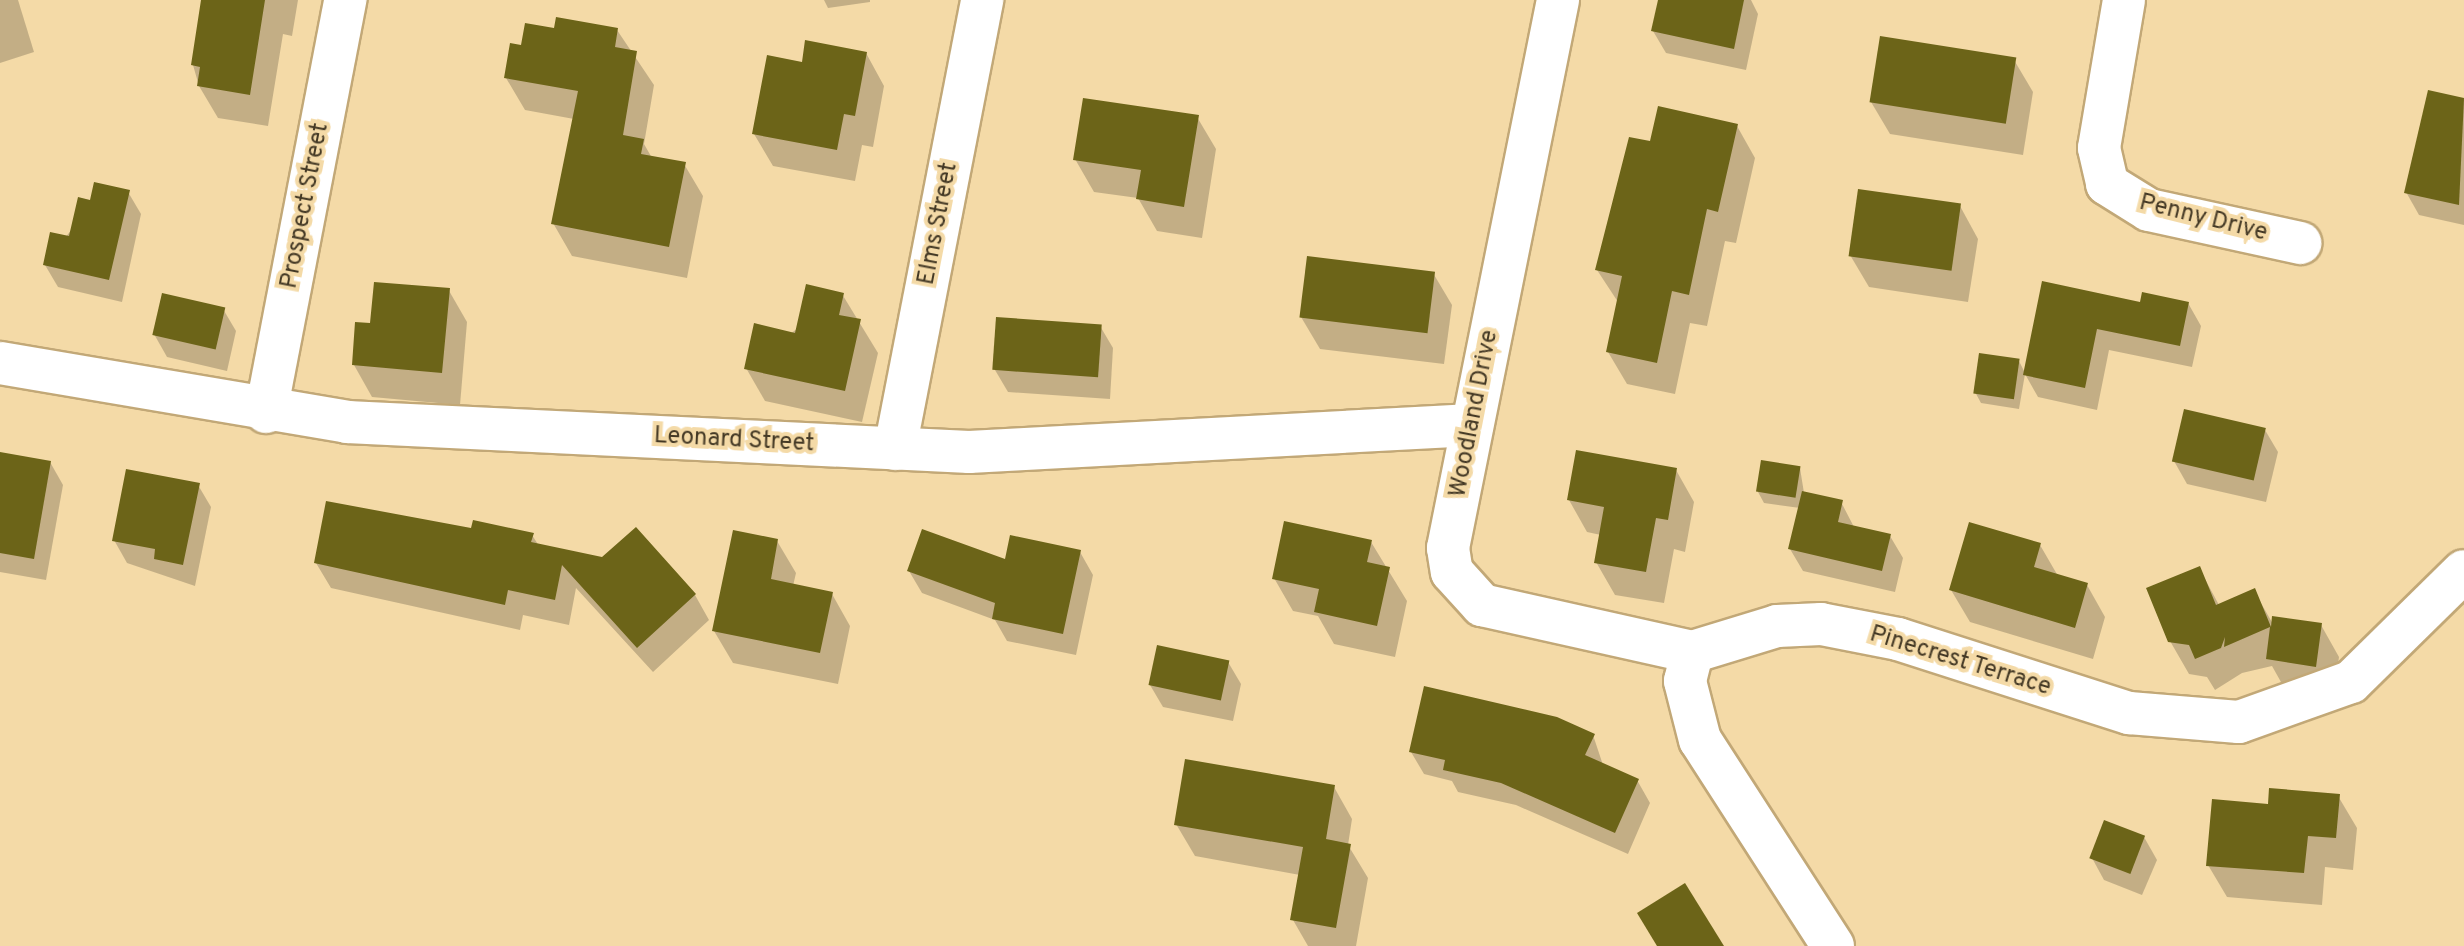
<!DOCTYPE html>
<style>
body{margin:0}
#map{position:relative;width:2464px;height:946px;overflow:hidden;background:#f4daa7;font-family:Overpass,sans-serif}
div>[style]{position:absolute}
.shadow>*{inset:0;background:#0003}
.building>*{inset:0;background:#6c6418;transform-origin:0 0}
.roads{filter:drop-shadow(2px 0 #c2a877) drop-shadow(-2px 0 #c2a877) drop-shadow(0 2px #c2a877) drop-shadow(0 -2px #c2a877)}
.minor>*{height:42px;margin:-21px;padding:0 21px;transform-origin:21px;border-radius:21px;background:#fff}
span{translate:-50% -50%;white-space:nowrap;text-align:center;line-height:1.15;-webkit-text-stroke:8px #f4daa7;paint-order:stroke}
.street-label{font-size:24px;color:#443925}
</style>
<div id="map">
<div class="shadow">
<i style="clip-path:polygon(0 0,18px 0,34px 52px,0 63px)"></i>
<i style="clip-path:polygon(203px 0,298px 0,292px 36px,283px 34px,268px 126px,218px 118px,199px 86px,193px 65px)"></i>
<i style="clip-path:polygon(824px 0,870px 0,870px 2px,828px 8px)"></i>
<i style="clip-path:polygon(1660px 0,1751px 0,1758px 14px,1746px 70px,1666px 53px,1653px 31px)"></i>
<i style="clip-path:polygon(556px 30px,617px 30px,654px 85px,644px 144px,652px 158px,684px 164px,703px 196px,687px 278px,572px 256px,553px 223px,574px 119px,525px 110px,506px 78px,523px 47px)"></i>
<i style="clip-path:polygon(866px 53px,884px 86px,873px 147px,862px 145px,855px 181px,773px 166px,754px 134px,803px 64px)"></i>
<i style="clip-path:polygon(2014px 60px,2033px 92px,2023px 155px,1890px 134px,1871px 102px)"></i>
<i style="clip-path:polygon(2429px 93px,2464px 100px,2464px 225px,2419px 215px,2406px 192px)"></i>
<i style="clip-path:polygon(1197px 117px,1216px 149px,1202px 238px,1157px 231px,1138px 198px,1094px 192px,1075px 159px)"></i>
<i style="clip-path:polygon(1737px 126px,1755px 158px,1736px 243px,1725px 241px,1707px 326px,1690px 323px,1675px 394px,1627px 384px,1608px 352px,1618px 302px,1597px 270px,1651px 144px)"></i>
<i style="clip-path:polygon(128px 192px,141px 214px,122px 302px,58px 287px,45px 265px,92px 202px)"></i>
<i style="clip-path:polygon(1960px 206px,1978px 239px,1968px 302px,1869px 287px,1850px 255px)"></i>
<i style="clip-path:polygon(1433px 273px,1452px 305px,1444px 364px,1320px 349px,1301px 317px)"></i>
<i style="clip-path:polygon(2044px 284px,2141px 304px,2188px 303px,2201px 326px,2192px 367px,2109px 350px,2097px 410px,2038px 397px,2025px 374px,2019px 409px,1981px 403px,1975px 392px,2019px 361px,2025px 373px)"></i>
<i style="clip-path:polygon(448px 289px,467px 322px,460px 405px,372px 397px,354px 365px)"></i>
<i style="clip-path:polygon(842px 294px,878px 353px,862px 422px,765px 401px,746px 368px)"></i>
<i style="clip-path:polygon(223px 309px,236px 331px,227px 371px,167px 357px,154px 334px)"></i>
<i style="clip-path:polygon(1100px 326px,1113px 348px,1110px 399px,1008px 392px,995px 370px)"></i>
<i style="clip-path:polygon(2265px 430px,2278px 452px,2266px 502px,2187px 484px,2174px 461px)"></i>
<i style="clip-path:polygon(0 454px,50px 462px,63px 485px,46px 580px,0 572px)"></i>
<i style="clip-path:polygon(1800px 468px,1804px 493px,1841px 502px,1854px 527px,1890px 536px,1903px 558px,1895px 592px,1803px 571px,1790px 549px,1800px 508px,1764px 503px,1758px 492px)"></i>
<i style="clip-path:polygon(1676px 470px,1694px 502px,1685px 552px,1674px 549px,1664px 603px,1615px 595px,1596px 562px,1601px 535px,1587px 532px,1569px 500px)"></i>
<i style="clip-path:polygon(198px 485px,211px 507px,195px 586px,127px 563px,114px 540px)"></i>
<i style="clip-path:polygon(473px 530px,532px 535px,539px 546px,695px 595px,709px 620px,653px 672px,576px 588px,569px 625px,523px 615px,520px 630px,331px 588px,316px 563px)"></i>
<i style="clip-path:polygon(777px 541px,796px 573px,793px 586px,832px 594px,850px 626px,838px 684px,733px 663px,714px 631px)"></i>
<i style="clip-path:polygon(1371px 542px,1407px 601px,1395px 657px,1334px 644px,1318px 616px,1293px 611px,1274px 578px)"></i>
<i style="clip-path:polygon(2040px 545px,2058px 576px,2087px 585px,2105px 617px,2093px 659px,1970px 622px,1951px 590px)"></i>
<i style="clip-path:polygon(1080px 552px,1093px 575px,1076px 655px,1007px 641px,995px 620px,922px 593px,909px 571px)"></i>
<i style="clip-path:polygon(2199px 568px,2219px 605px,2254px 591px,2273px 624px,2321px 625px,2339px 657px,2333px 699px,2286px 691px,2272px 666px,2242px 673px,2215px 690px,2207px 677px,2189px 674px,2170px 641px)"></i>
<i style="clip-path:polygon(1228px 662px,1241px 684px,1233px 721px,1163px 707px,1150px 685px)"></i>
<i style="clip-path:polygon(1593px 735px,1603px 765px,1637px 780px,1650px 803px,1628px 854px,1516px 805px,1458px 792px,1452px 781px,1424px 774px,1411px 752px)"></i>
<i style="clip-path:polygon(1334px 787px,1352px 819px,1348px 845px,1368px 878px,1356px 946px,1308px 946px,1293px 920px,1300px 875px,1195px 856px,1176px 824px)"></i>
<i style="clip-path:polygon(2338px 796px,2357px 828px,2353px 870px,2325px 867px,2322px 905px,2227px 897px,2208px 865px,2269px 806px)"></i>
<i style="clip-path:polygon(2144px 837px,2157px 860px,2142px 895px,2104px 880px,2092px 858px)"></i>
</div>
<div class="building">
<i style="clip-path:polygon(201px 0,265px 0,250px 95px,197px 86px,200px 67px,191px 65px)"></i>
<i style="clip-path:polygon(1658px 0,1744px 0,1734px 49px,1651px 31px)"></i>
<i style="clip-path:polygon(556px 17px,618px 28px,615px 47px,637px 51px,623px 135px,644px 139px,641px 154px,686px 162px,669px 247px,551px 224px,578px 91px,504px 78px,510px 43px,521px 45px,525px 23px,554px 28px)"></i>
<i style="left:1880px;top:36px;width:138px;height:67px;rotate:9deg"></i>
<i style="clip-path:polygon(805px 40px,867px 52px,855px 116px,844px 114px,837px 150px,752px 134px,767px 55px,802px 62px)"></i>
<i style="clip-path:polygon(2428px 90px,2464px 98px,2459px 205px,2404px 193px)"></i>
<i style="clip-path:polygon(1083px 98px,1199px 115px,1184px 207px,1136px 199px,1141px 170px,1073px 160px)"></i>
<i style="clip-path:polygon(1658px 106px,1738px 124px,1718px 212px,1707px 209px,1689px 295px,1672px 291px,1657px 363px,1606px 352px,1622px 276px,1595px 270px,1629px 137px,1650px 141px)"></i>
<i style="clip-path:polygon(94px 182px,130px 190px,109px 280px,43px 265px,50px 232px,69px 236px,78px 197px,90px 200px)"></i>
<i style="left:1858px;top:189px;width:104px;height:68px;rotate:8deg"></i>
<i style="left:1307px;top:256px;width:129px;height:62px;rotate:7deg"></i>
<i style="clip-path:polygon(2042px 281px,2140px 302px,2142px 292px,2189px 302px,2180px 346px,2097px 329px,2085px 388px,2023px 375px)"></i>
<i style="clip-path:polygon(374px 282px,450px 288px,442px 373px,352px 365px,355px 322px,370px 323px)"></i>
<i style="clip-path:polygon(806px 284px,844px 293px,839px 315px,861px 319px,845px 391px,744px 369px,754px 323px,795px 333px)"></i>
<i style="left:162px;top:293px;width:65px;height:43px;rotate:13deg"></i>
<i style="left:996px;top:317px;width:106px;height:53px;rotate:4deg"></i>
<i style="left:1979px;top:353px;width:41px;height:41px;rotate:8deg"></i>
<i style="left:2184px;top:409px;width:84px;height:54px;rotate:13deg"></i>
<i style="clip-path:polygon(1576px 450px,1677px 468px,1668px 520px,1656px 518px,1646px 572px,1594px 563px,1604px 507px,1567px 500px)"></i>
<i style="clip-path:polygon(0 452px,51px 461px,34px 559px,0 553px)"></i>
<i style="left:1761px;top:460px;width:40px;height:32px;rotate:9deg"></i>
<i style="clip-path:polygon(126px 469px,200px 483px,183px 565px,154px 559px,155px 549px,112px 541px)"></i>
<i style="clip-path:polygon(1802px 491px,1843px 500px,1838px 522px,1891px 534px,1882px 571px,1788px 549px)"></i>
<i style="clip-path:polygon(326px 501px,471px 528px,473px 520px,534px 533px,531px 542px,602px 557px,636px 527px,696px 594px,637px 648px,562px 565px,555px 600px,508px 590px,505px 605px,314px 563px)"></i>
<i style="clip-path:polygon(1284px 521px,1372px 540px,1367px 562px,1390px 567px,1377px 626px,1314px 612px,1319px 589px,1272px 579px)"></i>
<i style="clip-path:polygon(1969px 522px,2041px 543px,2034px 567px,2088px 583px,2075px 628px,1949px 590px)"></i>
<i style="clip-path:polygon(922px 529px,1005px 559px,1010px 535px,1081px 550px,1063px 634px,992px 619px,995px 603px,907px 571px)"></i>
<i style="clip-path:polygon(733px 530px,778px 539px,771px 579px,833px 592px,820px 653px,712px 631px)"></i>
<i style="clip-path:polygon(2200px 566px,2216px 605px,2255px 588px,2271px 627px,2272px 616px,2322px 623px,2316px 667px,2266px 659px,2270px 627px,2224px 647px,2225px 637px,2221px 648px,2195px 659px,2189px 645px,2168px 642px,2146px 588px)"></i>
<i style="left:1157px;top:645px;width:74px;height:41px;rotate:12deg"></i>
<i style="clip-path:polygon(1424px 686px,1557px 717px,1595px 734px,1585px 755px,1639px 779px,1615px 833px,1501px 783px,1443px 770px,1445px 760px,1409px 752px)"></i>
<i style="clip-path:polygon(1185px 759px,1335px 785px,1326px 839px,1351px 844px,1336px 928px,1290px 920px,1303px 847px,1174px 825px)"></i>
<i style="clip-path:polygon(2269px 788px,2340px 794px,2336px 838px,2308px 836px,2304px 873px,2206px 866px,2212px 799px,2268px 804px)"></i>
<i style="left:2104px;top:820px;width:44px;height:41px;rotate:21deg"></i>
<i style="clip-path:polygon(1685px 883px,1724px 946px,1657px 946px,1637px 913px)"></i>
</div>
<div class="roads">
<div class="minor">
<i style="left:1558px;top:0;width:559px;rotate:101.35deg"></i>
<i style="left:1448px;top:548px;width:24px;rotate:81deg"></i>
<i style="left:1452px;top:572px;width:45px;rotate:47.7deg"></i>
<i style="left:1482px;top:605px;width:215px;rotate:12.6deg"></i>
<i style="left:2124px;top:0;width:150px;rotate:99.6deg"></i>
<i style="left:2099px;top:148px;width:37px;rotate:77deg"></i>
<i style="left:2107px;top:184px;width:49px;rotate:31.8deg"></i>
<i style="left:2149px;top:210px;width:155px;rotate:12.3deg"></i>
<i style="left:0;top:363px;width:352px;rotate:9.6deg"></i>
<i style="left:347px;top:422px;width:623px;rotate:2.76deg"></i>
<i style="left:969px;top:452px;width:504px;rotate:-3.07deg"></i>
<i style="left:266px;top:412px;width:420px;rotate:-79.1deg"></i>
<i style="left:895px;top:449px;width:457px;rotate:-79deg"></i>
<i style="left:1833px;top:946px;width:245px;rotate:-122.8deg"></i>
<i style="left:1700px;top:740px;width:61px;rotate:-104.3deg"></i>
<i style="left:1685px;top:681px;width:30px;rotate:-76deg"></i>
<i style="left:1692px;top:652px;width:89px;rotate:-17deg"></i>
<i style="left:1777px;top:626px;width:44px;rotate:-2.6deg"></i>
<i style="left:1821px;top:624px;width:78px;rotate:11deg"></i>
<i style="left:1898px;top:639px;width:243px;rotate:17.8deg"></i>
<i style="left:2129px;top:713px;width:110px;rotate:4.7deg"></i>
<i style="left:2239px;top:722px;width:119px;rotate:-19.7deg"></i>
<i style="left:2351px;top:682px;width:158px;rotate:-44.5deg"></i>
</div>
</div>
<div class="street-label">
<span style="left:306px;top:206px;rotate:-79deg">Prospect Street</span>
<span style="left:2203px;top:219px;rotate:14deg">Penny Drive</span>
<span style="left:939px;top:224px;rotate:-79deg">Elms Street</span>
<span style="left:1475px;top:414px;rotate:-79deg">Woodland Drive</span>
<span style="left:734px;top:441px;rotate:3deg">Leonard Street</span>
<span style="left:1960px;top:662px;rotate:17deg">Pinecrest Terrace</span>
</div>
</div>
